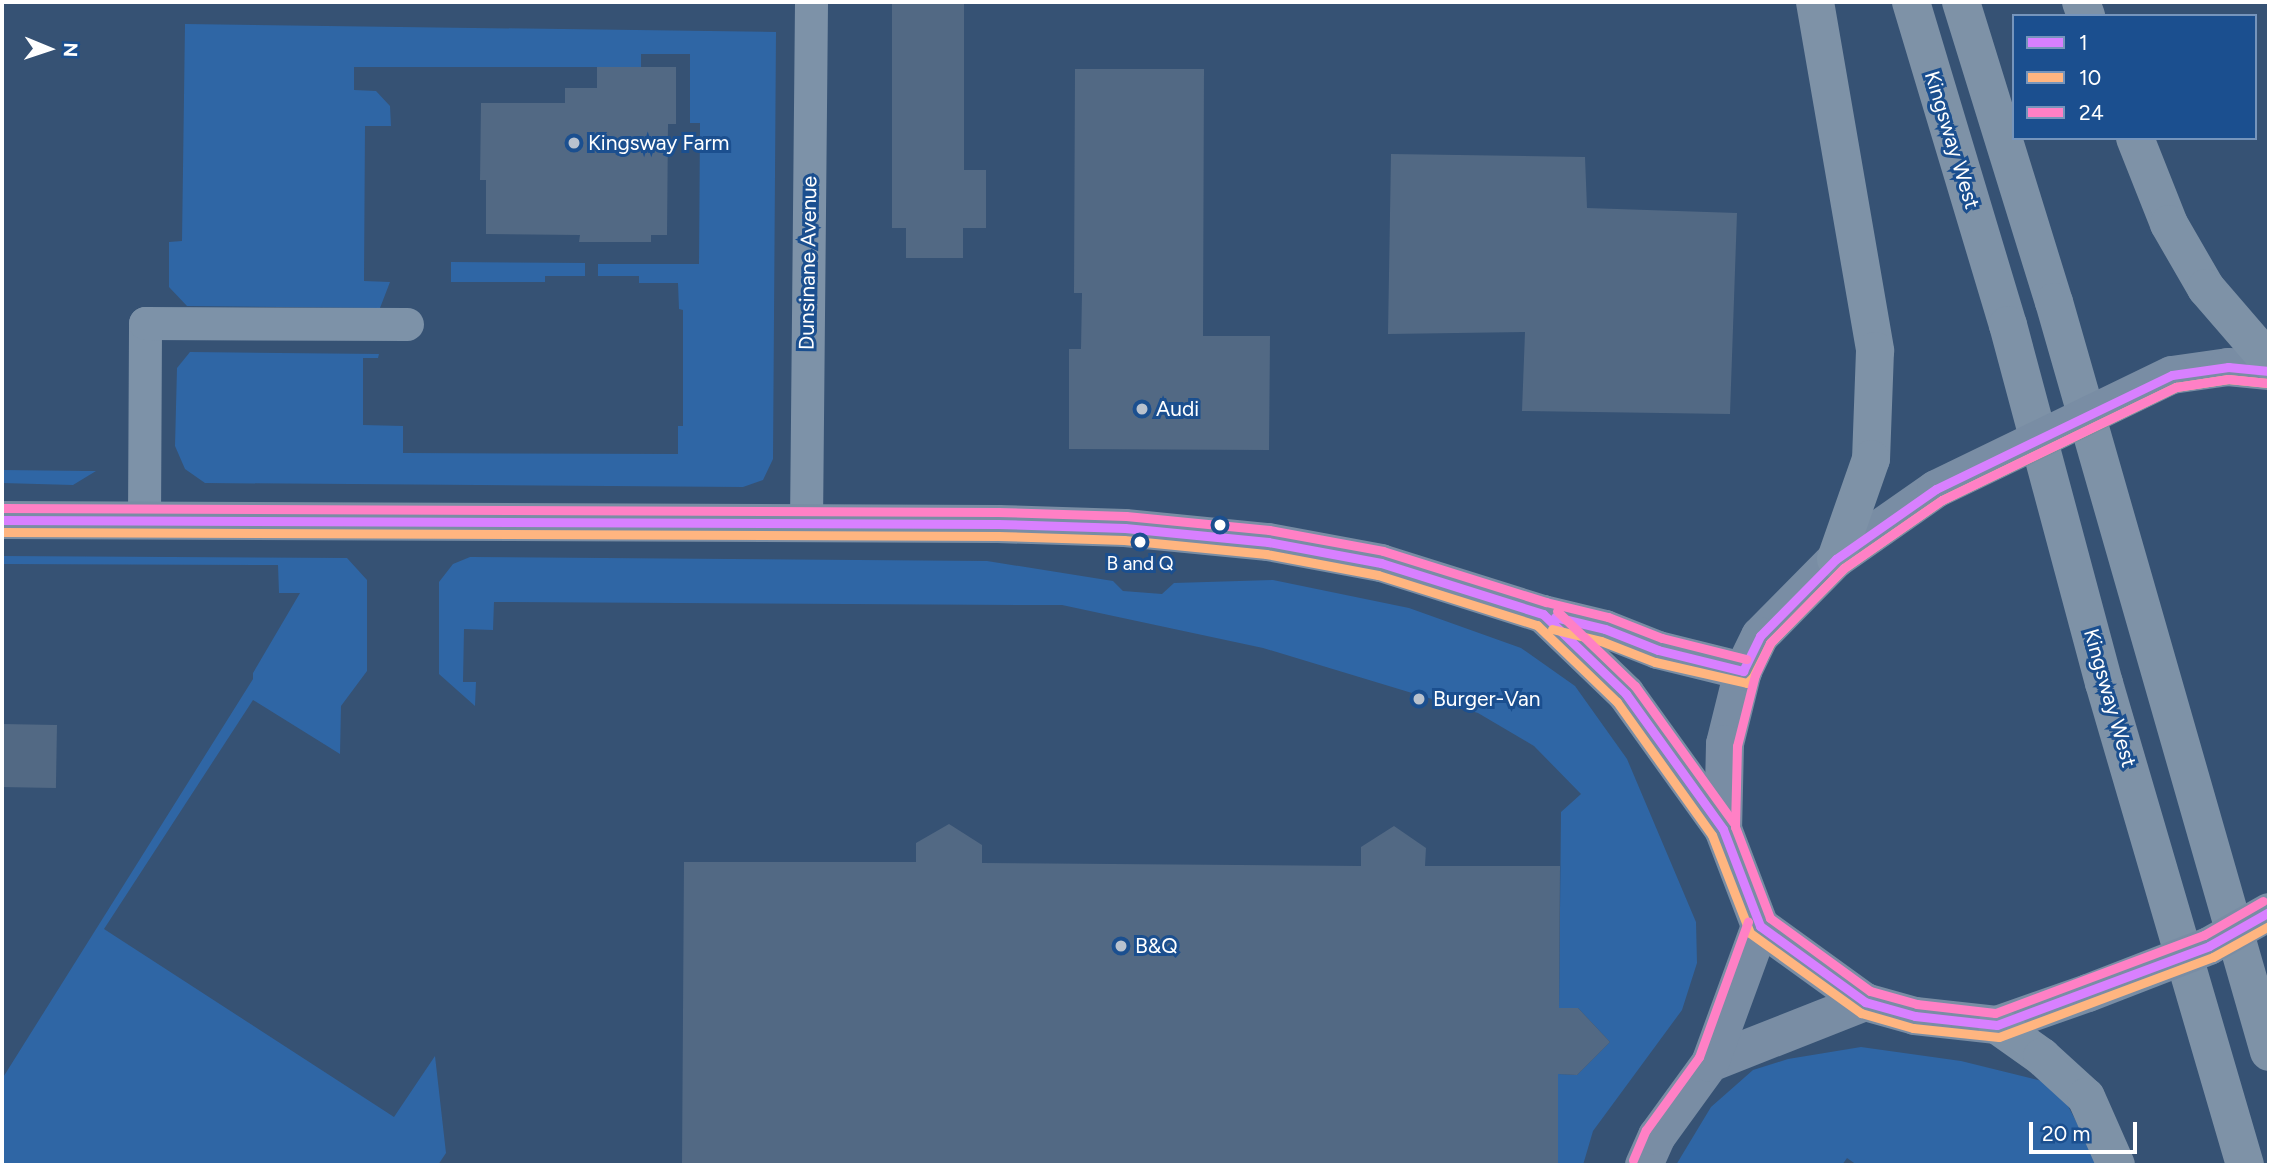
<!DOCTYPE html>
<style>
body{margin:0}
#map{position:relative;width:2271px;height:1167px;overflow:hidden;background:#365274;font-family:Figtree,sans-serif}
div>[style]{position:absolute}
.green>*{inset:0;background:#2f66a5}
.building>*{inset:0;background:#526984;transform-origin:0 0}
.street>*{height:33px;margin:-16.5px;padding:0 16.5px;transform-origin:16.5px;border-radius:16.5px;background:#7d92a8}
.secondary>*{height:38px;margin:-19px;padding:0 19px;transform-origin:19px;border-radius:19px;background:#798da4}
.highway>*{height:38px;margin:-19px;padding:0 19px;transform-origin:19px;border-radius:19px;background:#7e92a7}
.secondary-bridge>*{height:38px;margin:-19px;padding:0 19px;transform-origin:19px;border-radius:19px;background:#798da4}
.bus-1>*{height:9px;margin:-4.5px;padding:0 4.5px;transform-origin:4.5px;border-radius:4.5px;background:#d880ff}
.bus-2>*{height:9px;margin:-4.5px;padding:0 4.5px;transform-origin:4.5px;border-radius:4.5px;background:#ffb580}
.bus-3>*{height:9px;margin:-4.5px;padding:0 4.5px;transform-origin:4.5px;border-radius:4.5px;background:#ff80c5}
.dots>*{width:19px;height:19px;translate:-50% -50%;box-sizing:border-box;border:4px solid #1b4f8f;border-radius:50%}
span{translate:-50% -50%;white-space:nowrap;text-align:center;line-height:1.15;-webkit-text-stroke:6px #1b4f8f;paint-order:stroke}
.bus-label{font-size:19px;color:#fff}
.street-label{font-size:21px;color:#fff}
.poi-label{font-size:21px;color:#fff}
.left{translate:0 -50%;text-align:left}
.frame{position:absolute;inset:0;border:4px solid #fff;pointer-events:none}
.legend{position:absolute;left:2012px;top:14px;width:245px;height:126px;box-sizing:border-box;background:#1b4f8f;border:2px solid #7695bc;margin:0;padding:9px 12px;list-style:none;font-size:21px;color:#fff}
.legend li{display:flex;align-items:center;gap:14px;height:35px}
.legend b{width:35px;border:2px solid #7695bc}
.north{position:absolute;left:14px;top:14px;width:70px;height:70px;-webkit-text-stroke:5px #1b4f8f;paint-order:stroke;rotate:92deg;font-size:19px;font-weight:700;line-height:28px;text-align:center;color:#fff}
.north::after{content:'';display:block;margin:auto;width:24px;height:32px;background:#fff;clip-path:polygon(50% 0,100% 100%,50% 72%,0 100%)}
.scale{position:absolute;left:2029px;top:1122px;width:108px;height:32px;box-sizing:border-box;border:4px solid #fff;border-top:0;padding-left:9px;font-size:21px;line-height:24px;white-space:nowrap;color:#fff;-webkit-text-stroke:5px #1b4f8f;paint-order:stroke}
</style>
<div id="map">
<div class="green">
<i style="clip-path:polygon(185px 24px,776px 32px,773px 459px,763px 480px,743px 487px,205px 483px,185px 469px,175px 446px,177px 368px,190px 352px,379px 354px,378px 358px,363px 358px,363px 425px,403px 426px,403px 453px,678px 454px,678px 426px,683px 426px,683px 310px,679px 309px,678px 283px,639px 283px,639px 276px,598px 276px,598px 264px,699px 264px,700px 123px,690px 123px,690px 54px,641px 54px,641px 67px,354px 67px,354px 90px,376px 91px,390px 106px,391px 126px,365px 126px,364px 281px,390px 282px,380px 308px,187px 306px,169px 287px,169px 242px,182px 241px)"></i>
<i style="clip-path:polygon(451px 262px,585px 263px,585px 276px,545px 276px,545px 282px,451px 282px)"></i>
<i style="clip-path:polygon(2px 470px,88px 471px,96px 471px,73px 485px,2px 483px)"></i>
<i style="clip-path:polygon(2px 556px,347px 558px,367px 580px,367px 671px,341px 706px,340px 754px,253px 700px,104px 929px,394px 1117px,435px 1056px,446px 1153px,438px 1165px,2px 1165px,2px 1079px,253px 679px,253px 673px,300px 593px,279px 593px,278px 565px,2px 564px)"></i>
<i style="clip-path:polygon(470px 557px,987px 561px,1113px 581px,1123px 591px,1162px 594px,1174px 583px,1273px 580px,1409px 608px,1521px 648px,1575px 686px,1627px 759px,1696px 922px,1697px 963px,1682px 1010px,1593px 1131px,1583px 1165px,1558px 1165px,1558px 1074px,1577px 1075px,1610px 1042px,1578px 1008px,1559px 1008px,1561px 812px,1581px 794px,1534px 746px,1478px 713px,1263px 648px,1062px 605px,1026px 605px,494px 602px,493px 630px,464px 629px,463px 682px,476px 682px,475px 706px,439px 674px,439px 582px,453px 564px)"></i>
<i style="clip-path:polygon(1861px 1047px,1961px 1061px,2042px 1081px,2067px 1104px,2099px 1165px,1857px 1165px,1847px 1158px,1842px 1165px,1676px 1165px,1711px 1107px,1753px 1070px,1788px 1059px)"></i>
</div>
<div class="building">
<i style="clip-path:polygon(892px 2px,964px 2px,964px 170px,986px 170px,986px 228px,963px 228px,963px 258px,906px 258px,906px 228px,892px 228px)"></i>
<i style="clip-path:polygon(597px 67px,676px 67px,676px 124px,668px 124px,667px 235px,651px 235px,651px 242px,579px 242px,580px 235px,486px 234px,486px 180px,480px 180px,481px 103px,565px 103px,565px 88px,597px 88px)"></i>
<i style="clip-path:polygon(1075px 69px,1204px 69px,1203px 336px,1270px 336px,1269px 450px,1069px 449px,1069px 349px,1081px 349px,1082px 293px,1074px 293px)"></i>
<i style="clip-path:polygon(1391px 154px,1585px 157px,1587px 208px,1737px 213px,1730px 414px,1522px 411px,1525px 332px,1388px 334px)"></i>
<i style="left:2px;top:724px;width:55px;height:63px;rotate:1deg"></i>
<i style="clip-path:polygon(949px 824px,982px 845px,982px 863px,1361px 866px,1361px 847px,1394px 826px,1426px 848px,1425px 866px,1560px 866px,1559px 1008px,1578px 1008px,1610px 1042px,1577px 1075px,1558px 1074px,1558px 1165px,682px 1165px,684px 862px,916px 862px,916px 843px)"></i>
</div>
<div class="street">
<i style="left:144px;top:520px;width:197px;rotate:-89.7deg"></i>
<i style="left:145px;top:323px;width:262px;rotate:0.2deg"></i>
<i style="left:806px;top:524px;width:522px;rotate:-89.45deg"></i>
</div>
<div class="secondary">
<i style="left:2172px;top:375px;width:57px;rotate:-8.1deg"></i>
<i style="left:2228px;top:367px;width:41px;rotate:5.6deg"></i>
<i style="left:1936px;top:489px;width:122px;rotate:145deg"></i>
<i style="left:1836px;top:559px;width:108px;rotate:134.6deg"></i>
<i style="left:1760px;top:636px;width:39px;rotate:116deg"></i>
<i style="left:1743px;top:671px;width:75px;rotate:103.9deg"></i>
<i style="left:1725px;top:744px;width:85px;rotate:91.3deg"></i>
<i style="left:1723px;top:829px;width:104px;rotate:69.1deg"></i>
<i style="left:1760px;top:926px;width:130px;rotate:35.9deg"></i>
<i style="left:1865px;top:1002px;width:52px;rotate:15.6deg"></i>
<i style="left:1915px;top:1016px;width:82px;rotate:6.3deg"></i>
<i style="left:1997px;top:1025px;width:96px;rotate:-19.4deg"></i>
<i style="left:2px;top:520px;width:996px;rotate:0.23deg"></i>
<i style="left:998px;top:524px;width:127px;rotate:1.8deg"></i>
<i style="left:1125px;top:528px;width:144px;rotate:5.6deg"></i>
<i style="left:1268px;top:542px;width:115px;rotate:10.5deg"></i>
<i style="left:1381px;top:563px;width:170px;rotate:17.5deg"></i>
<i style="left:1543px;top:614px;width:64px;rotate:13.6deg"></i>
<i style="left:1605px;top:629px;width:57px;rotate:21.6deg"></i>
<i style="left:1658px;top:650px;width:88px;rotate:13.9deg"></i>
<i style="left:1543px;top:614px;width:115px;rotate:43.9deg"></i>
<i style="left:1626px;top:694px;width:166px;rotate:54.3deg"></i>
<i style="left:1710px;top:1063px;width:167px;rotate:-21.5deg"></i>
<i style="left:1644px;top:1165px;width:32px;rotate:-66deg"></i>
<i style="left:1657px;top:1136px;width:90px;rotate:-54deg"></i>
<i style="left:1710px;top:1063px;width:146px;rotate:-69.9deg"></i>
</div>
<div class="highway">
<i style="left:1815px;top:2px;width:354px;rotate:80.2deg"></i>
<i style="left:1875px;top:351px;width:108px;rotate:92.1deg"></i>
<i style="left:1871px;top:459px;width:106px;rotate:109.3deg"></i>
<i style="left:1911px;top:2px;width:337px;rotate:73.3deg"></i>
<i style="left:2008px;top:325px;width:371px;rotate:75deg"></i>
<i style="left:2104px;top:683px;width:502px;rotate:73.69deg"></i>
<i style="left:1961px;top:2px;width:314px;rotate:72.8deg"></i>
<i style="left:2054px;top:302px;width:780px;rotate:74deg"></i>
<i style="left:2081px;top:2px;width:15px;rotate:70deg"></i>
<i style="left:2135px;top:138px;width:92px;rotate:68.4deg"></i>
<i style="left:2169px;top:224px;width:74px;rotate:60deg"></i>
<i style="left:2206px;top:288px;width:96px;rotate:49.2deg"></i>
<i style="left:1997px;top:1025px;width:55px;rotate:35.4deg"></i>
<i style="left:2042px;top:1057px;width:59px;rotate:42.3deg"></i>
<i style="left:2086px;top:1097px;width:74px;rotate:66.2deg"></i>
</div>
<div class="secondary-bridge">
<i style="left:1936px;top:489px;width:262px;rotate:-25.8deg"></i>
<i style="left:2088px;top:993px;width:130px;rotate:-21.2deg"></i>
<i style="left:2209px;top:946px;width:69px;rotate:-29.5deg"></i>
</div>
<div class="bus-1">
<i style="left:2px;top:520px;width:996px;rotate:0.23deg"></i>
<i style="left:998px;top:524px;width:127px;rotate:1.8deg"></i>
<i style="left:1125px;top:528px;width:144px;rotate:5.6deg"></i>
<i style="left:1268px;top:542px;width:115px;rotate:10.5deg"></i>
<i style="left:1381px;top:563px;width:170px;rotate:17.5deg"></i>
<i style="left:1543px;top:614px;width:115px;rotate:43.9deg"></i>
<i style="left:1626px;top:694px;width:166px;rotate:54.3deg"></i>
<i style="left:1723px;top:829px;width:104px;rotate:69.1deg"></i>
<i style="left:1760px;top:926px;width:130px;rotate:35.9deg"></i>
<i style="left:1865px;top:1002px;width:52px;rotate:15.6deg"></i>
<i style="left:1915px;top:1016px;width:82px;rotate:6.3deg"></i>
<i style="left:1997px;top:1025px;width:226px;rotate:-20.4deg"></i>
<i style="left:2209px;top:946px;width:69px;rotate:-29.5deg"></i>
<i style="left:1555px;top:617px;width:51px;rotate:13.5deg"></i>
<i style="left:1605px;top:629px;width:57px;rotate:21.6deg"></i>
<i style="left:1658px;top:650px;width:88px;rotate:13.9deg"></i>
<i style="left:1743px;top:671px;width:39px;rotate:-64deg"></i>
<i style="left:1760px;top:636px;width:108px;rotate:-45.4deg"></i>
<i style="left:1836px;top:559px;width:122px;rotate:-35deg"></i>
<i style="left:1936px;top:489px;width:262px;rotate:-25.8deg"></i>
<i style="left:2172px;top:375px;width:57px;rotate:-8.1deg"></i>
<i style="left:2228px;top:367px;width:41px;rotate:5.6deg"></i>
</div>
<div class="bus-2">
<i style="left:2px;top:532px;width:996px;rotate:0.23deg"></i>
<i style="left:998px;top:536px;width:126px;rotate:1.8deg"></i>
<i style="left:1124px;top:540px;width:143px;rotate:5.6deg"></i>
<i style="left:1266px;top:554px;width:114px;rotate:10.6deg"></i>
<i style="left:1378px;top:575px;width:167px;rotate:17.5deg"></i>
<i style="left:1537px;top:625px;width:111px;rotate:43.9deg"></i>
<i style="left:1617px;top:702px;width:163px;rotate:54.5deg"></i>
<i style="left:1712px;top:835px;width:105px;rotate:68.8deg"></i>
<i style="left:1750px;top:933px;width:137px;rotate:35.8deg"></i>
<i style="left:1861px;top:1013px;width:54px;rotate:16.1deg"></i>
<i style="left:1913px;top:1028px;width:86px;rotate:6deg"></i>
<i style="left:1999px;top:1037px;width:228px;rotate:-20.5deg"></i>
<i style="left:2213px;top:957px;width:64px;rotate:-29deg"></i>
<i style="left:1552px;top:629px;width:50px;rotate:13.8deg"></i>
<i style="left:1601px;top:641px;width:58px;rotate:21.3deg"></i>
<i style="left:1655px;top:662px;width:94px;rotate:12.9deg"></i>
<i style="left:1747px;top:683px;width:8px;rotate:-45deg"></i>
<i style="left:1753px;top:677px;width:38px;rotate:-63deg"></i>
<i style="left:1770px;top:643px;width:105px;rotate:-45.4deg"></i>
<i style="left:1844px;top:568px;width:119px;rotate:-34.8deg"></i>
<i style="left:1942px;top:500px;width:260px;rotate:-25.8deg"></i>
<i style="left:2176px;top:387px;width:53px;rotate:-8.7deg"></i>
<i style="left:2228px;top:379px;width:40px;rotate:5.7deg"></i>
</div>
<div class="bus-3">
<i style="left:2px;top:508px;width:996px;rotate:0.23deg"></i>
<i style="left:998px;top:512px;width:128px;rotate:1.8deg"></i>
<i style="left:1126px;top:516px;width:144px;rotate:5.6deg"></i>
<i style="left:1269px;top:530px;width:116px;rotate:10.4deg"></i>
<i style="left:1383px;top:551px;width:171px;rotate:17.4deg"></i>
<i style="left:1546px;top:602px;width:64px;rotate:13.6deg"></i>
<i style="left:1608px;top:617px;width:58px;rotate:21.3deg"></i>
<i style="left:1662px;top:638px;width:87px;rotate:14deg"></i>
<i style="left:1557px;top:611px;width:108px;rotate:43.9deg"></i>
<i style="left:1635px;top:686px;width:168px;rotate:54.2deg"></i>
<i style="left:2263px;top:901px;width:68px;rotate:150deg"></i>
<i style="left:2204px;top:935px;width:223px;rotate:159.5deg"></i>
<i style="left:1995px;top:1013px;width:79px;rotate:-173.4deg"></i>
<i style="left:1917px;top:1004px;width:49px;rotate:-164.5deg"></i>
<i style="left:1870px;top:991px;width:124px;rotate:-143.9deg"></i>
<i style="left:1770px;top:918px;width:97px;rotate:-111deg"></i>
<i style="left:1735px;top:827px;width:81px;rotate:-88.6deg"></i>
<i style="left:1737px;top:746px;width:73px;rotate:-75.8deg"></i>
<i style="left:1755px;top:675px;width:35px;rotate:-65deg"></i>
<i style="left:1770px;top:643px;width:105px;rotate:-45.4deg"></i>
<i style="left:1844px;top:568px;width:119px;rotate:-34.8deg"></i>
<i style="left:1942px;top:500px;width:260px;rotate:-25.8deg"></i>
<i style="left:2176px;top:387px;width:53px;rotate:-8.7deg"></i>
<i style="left:2228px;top:379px;width:40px;rotate:5.7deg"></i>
<i style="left:1633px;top:1160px;width:33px;rotate:-67deg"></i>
<i style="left:1646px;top:1130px;width:90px;rotate:-54deg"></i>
<i style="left:1699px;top:1057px;width:144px;rotate:-70.1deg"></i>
</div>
<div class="dots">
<i style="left:574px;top:143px;background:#b9c2ce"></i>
<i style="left:1142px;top:409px;background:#b9c2ce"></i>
<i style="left:1220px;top:525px;background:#fff"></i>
<i style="left:1140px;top:542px;background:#fff"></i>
<i style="left:1419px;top:699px;background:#b9c2ce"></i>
<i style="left:1121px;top:946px;background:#b9c2ce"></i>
</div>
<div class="bus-label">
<span style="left:1140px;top:564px">B and Q</span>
</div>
<div class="street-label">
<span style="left:1952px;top:140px;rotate:73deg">Kingsway West</span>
<span style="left:808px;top:263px;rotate:-89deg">Dunsinane Avenue</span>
<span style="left:2110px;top:698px;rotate:74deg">Kingsway West</span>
</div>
<div class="poi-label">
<span class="left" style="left:588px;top:143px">Kingsway Farm</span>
<span class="left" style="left:1156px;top:409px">Audi</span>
<span class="left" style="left:1433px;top:699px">Burger-Van</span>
<span class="left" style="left:1135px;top:946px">B&amp;Q</span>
</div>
<div class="frame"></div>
<ul class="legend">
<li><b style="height:9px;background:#d880ff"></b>1</li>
<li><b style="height:9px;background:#ffb580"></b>10</li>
<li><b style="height:9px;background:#ff80c5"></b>24</li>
</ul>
<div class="north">N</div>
<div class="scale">20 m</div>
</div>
